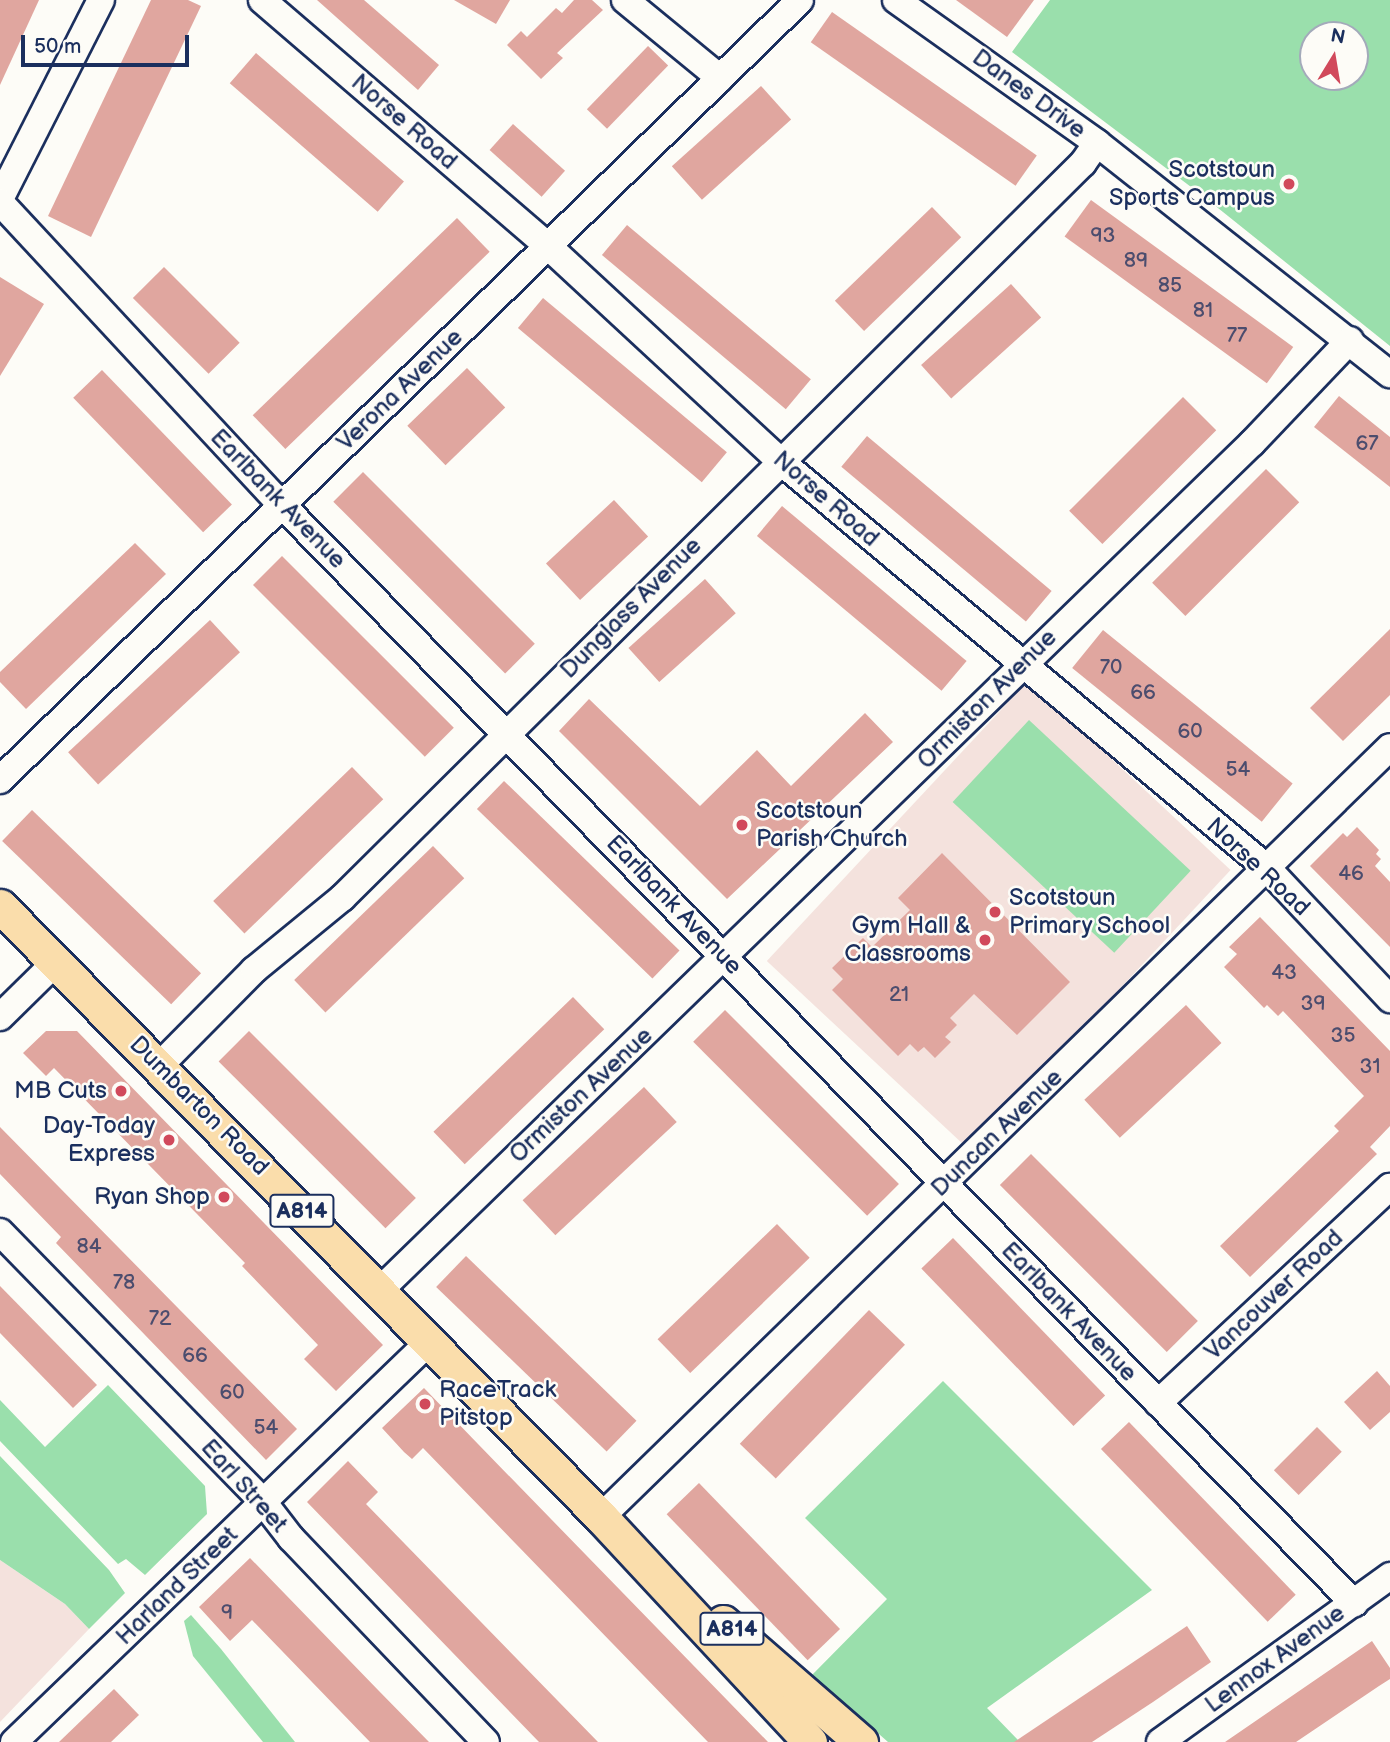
<!DOCTYPE html>
<style>
body{margin:0}
#map{position:relative;width:1390px;height:1742px;overflow:hidden;background:#fdfcf7;font-family:"Balsamiq Sans",sans-serif}
div>[style]{position:absolute}
.built>*{inset:0;background:#f4e2dd;transform-origin:0 0}
.green>*{inset:0;background:#9adfac;transform-origin:0 0}
.building>*{inset:0;background:#e0a69f;transform-origin:0 0}
.roads{filter:drop-shadow(2px 0 #1b2f5e) drop-shadow(-2px 0 #1b2f5e) drop-shadow(0 2px #1b2f5e) drop-shadow(0 -2px #1b2f5e)}
.minor>*{height:26px;margin:-13px;padding:0 13px;transform-origin:13px;border-radius:13px;background:#fdfcf7}
.major>*{height:33px;margin:-16.5px;padding:0 16.5px;transform-origin:16.5px;border-radius:16.5px;background:#faddab}
.dots>*{width:19px;height:19px;translate:-50% -50%;box-sizing:border-box;border:4px solid #fdfcf7;border-radius:50%}
span{translate:-50% -50%;white-space:nowrap;text-align:center;line-height:1.15;-webkit-text-stroke:5px #fdfcf7;paint-order:stroke}
.number-label{font-size:21px;color:#4c4d6e}
.number-label span{-webkit-text-stroke-width:0}
.shield-label span{padding:2px 5px;background:#fdfcf7;border:2px solid;border-radius:5px;-webkit-text-stroke-width:0}
.shield-label{font-size:23px;color:#1b2f5e;font-weight:700}
.street-label{font-size:24px;color:#1b2f5e}
.poi-label{font-size:24px;color:#1b2f5e}
.right{translate:-100% -50%;text-align:right}
.left{translate:0 -50%;text-align:left}
.north{position:absolute;left:1299px;top:21px;width:70px;height:70px;box-sizing:border-box;background:#fdfcf7;border:2px solid #a3aaba;border-radius:50%;rotate:11deg;font-size:19px;font-weight:700;line-height:28px;text-align:center;color:#1b2f5e}
.north::after{content:'';display:block;margin:auto;width:24px;height:32px;background:#d1495b;clip-path:polygon(50% 0,100% 100%,50% 72%,0 100%)}
.scale{position:absolute;left:21px;top:35px;width:168px;height:32px;box-sizing:border-box;border:4px solid #1b2f5e;border-top:0;padding-left:9px;font-size:21px;line-height:24px;white-space:nowrap;color:#1b2f5e;-webkit-text-stroke:5px #fdfcf7;paint-order:stroke}
</style>
<div id="map">
<div class="built">
<i style="left:1028px;top:681px;width:277px;height:383px;rotate:43deg"></i>
<i style="clip-path:polygon(0 1560px,65px 1604px,89px 1629px,0 1722px)"></i>
</div>
<div class="green">
<i style="clip-path:polygon(evenodd,1050px 0,1390px 0,1390px 346px,1203px 196px,1012px 52px,1050px 0,1313px 35px,1355px 35px,1355px 77px,1313px 77px,1313px 35px)"></i>
<i style="left:1029px;top:720px;width:221px;height:112px;rotate:43deg"></i>
<i style="clip-path:polygon(943px 1381px,1152px 1590px,987px 1708px,1020px 1742px,888px 1742px,812px 1675px,887px 1599px,805px 1518px)"></i>
<i style="clip-path:polygon(108px 1385px,205px 1486px,207px 1514px,145px 1575px,126px 1559px,118px 1564px,0 1441px,0 1400px,45px 1447px)"></i>
<i style="clip-path:polygon(0 1456px,109px 1570px,125px 1593px,89px 1629px,65px 1604px,0 1560px)"></i>
<i style="clip-path:polygon(191px 1615px,221px 1649px,295px 1742px,263px 1742px,193px 1656px,184px 1621px)"></i>
</div>
<div class="building">
<i style="clip-path:polygon(0 0,39px 0,0 85px)"></i>
<i style="clip-path:polygon(151px 0,188px 0,201px 6px,91px 237px,48px 216px)"></i>
<i style="clip-path:polygon(317px 0,364px 0,439px 65px,418px 90px)"></i>
<i style="clip-path:polygon(454px 0,510px 0,496px 24px)"></i>
<i style="clip-path:polygon(574px 0,592px 0,603px 10px,557px 53px,563px 58px,541px 79px,507px 45px,521px 31px,527px 37px,556px 8px,562px 13px)"></i>
<i style="clip-path:polygon(956px 0,1034px 0,1007px 37px)"></i>
<i style="left:832px;top:12px;width:250px;height:37px;rotate:35deg"></i>
<i style="left:648px;top:46px;width:28px;height:88px;rotate:44deg"></i>
<i style="left:256px;top:53px;width:196px;height:40px;rotate:41deg"></i>
<i style="left:761px;top:86px;width:45px;height:120px;rotate:48deg"></i>
<i style="left:513px;top:124px;width:70px;height:35px;rotate:42deg"></i>
<i style="left:1091px;top:200px;width:250px;height:45px;rotate:36deg"></i>
<i style="left:932px;top:207px;width:42px;height:135px;rotate:46deg"></i>
<i style="left:457px;top:218px;width:47px;height:284px;rotate:46deg"></i>
<i style="left:627px;top:225px;width:240px;height:39px;rotate:40deg"></i>
<i style="left:164px;top:267px;width:107px;height:44px;rotate:45deg"></i>
<i style="clip-path:polygon(0 277px,44px 304px,0 376px)"></i>
<i style="left:1011px;top:284px;width:45px;height:121px;rotate:48deg"></i>
<i style="left:543px;top:298px;width:240px;height:39px;rotate:40deg"></i>
<i style="left:467px;top:368px;width:55px;height:83px;rotate:46deg"></i>
<i style="left:102px;top:370px;width:187px;height:40px;rotate:46deg"></i>
<i style="clip-path:polygon(1339px 396px,1390px 437px,1390px 487px,1314px 427px)"></i>
<i style="left:1183px;top:397px;width:47px;height:161px;rotate:45deg"></i>
<i style="left:867px;top:436px;width:241px;height:40px;rotate:40deg"></i>
<i style="left:1266px;top:469px;width:47px;height:161px;rotate:45deg"></i>
<i style="left:363px;top:472px;width:243px;height:42px;rotate:45deg"></i>
<i style="left:614px;top:500px;width:50px;height:93px;rotate:47deg"></i>
<i style="left:782px;top:506px;width:241px;height:39px;rotate:40deg"></i>
<i style="clip-path:polygon(135px 543px,166px 574px,26px 709px,0 682px,0 672px)"></i>
<i style="left:282px;top:556px;width:243px;height:41px;rotate:45deg"></i>
<i style="left:705px;top:579px;width:46px;height:103px;rotate:48deg"></i>
<i style="left:210px;top:620px;width:44px;height:194px;rotate:47deg"></i>
<i style="clip-path:polygon(1390px 629px,1390px 695px,1343px 741px,1310px 708px)"></i>
<i style="left:1103px;top:630px;width:244px;height:49px;rotate:39deg"></i>
<i style="clip-path:polygon(589px 699px,700px 806px,757px 750px,791px 786px,865px 713px,893px 742px,727px 899px,559px 731px)"></i>
<i style="left:352px;top:767px;width:45px;height:193px;rotate:46deg"></i>
<i style="left:504px;top:781px;width:244px;height:39px;rotate:44deg"></i>
<i style="left:32px;top:810px;width:235px;height:43px;rotate:44deg"></i>
<i style="clip-path:polygon(1357px 827px,1379px 850px,1376px 854px,1381px 859px,1375px 866px,1390px 882px,1390px 947px,1310px 866px,1343px 833px,1347px 837px)"></i>
<i style="left:433px;top:846px;width:45px;height:193px;rotate:46deg"></i>
<i style="clip-path:polygon(942px 853px,1070px 982px,1017px 1035px,974px 994px,950px 1018px,957px 1025px,945px 1037px,951px 1042px,935px 1058px,924px 1047px,918px 1052px,910px 1044px,898px 1056px,832px 990px,843px 979px,832px 968px,863px 938px,872px 947px,910px 910px,898px 898px)"></i>
<i style="clip-path:polygon(1260px 917px,1390px 1051px,1390px 1126px,1370px 1147px,1377px 1154px,1250px 1277px,1220px 1246px,1339px 1131px,1334px 1126px,1364px 1096px,1283px 1011px,1278px 1016px,1267px 1005px,1264px 1008px,1224px 967px,1237px 954px,1229px 947px)"></i>
<i style="left:573px;top:997px;width:45px;height:194px;rotate:46deg"></i>
<i style="left:1186px;top:1005px;width:52px;height:139px;rotate:47deg"></i>
<i style="left:725px;top:1010px;width:246px;height:45px;rotate:45deg"></i>
<i style="clip-path:polygon(46px 1031px,77px 1031px,383px 1345px,336px 1391px,304px 1359px,318px 1345px,242px 1266px,245px 1263px,54px 1068px,46px 1076px,23px 1053px)"></i>
<i style="left:249px;top:1031px;width:236px;height:43px;rotate:45deg"></i>
<i style="left:644px;top:1087px;width:48px;height:166px;rotate:47deg"></i>
<i style="clip-path:polygon(0 1127px,297px 1429px,266px 1460px,56px 1243px,61px 1237px,0 1174px)"></i>
<i style="left:1031px;top:1154px;width:236px;height:44px;rotate:45deg"></i>
<i style="left:777px;top:1224px;width:47px;height:166px;rotate:46deg"></i>
<i style="left:953px;top:1238px;width:219px;height:44px;rotate:46deg"></i>
<i style="left:466px;top:1256px;width:237px;height:43px;rotate:44deg"></i>
<i style="clip-path:polygon(0 1286px,97px 1385px,73px 1408px,0 1333px)"></i>
<i style="left:869px;top:1310px;width:50px;height:186px;rotate:44deg"></i>
<i style="clip-path:polygon(1377px 1371px,1390px 1386px,1390px 1412px,1370px 1430px,1344px 1402px)"></i>
<i style="clip-path:polygon(424px 1388px,478px 1444px,768px 1742px,708px 1742px,423px 1448px,412px 1459px,404px 1452px,382px 1428px)"></i>
<i style="left:1129px;top:1422px;width:240px;height:39px;rotate:46deg"></i>
<i style="left:1317px;top:1427px;width:35px;height:61px;rotate:45deg"></i>
<i style="clip-path:polygon(348px 1461px,378px 1492px,366px 1504px,598px 1742px,539px 1742px,307px 1502px)"></i>
<i style="left:699px;top:1483px;width:203px;height:45px;rotate:46deg"></i>
<i style="clip-path:polygon(250px 1558px,379px 1691px,429px 1742px,370px 1742px,252px 1620px,230px 1641px,199px 1607px)"></i>
<i style="clip-path:polygon(1187px 1626px,1211px 1662px,1153px 1702px,1092px 1742px,1014px 1742px)"></i>
<i style="clip-path:polygon(1372px 1641px,1390px 1668px,1390px 1679px,1379px 1686px,1296px 1742px,1225px 1742px)"></i>
<i style="clip-path:polygon(114px 1689px,139px 1715px,111px 1742px,59px 1742px)"></i>
</div>
<div class="roads">
<div class="minor">
<i style="left:262px;top:0;width:377px;rotate:40.7deg"></i>
<i style="left:548px;top:246px;width:315px;rotate:42.8deg"></i>
<i style="left:779px;top:460px;width:636px;rotate:39.9deg"></i>
<i style="left:1267px;top:868px;width:180px;rotate:46.8deg"></i>
<i style="left:625px;top:0;width:123px;rotate:39.4deg"></i>
<i style="left:896px;top:0;width:247px;rotate:35.4deg"></i>
<i style="left:1097px;top:143px;width:373px;rotate:38.3deg"></i>
<i style="left:0;top:199px;width:223px;rotate:-63.1deg"></i>
<i style="left:0;top:202px;width:414px;rotate:47.1deg"></i>
<i style="left:282px;top:505px;width:1535px;rotate:45.69deg"></i>
<i style="left:0;top:780px;width:1117px;rotate:-44.27deg"></i>
<i style="left:0;top:1017px;width:78px;rotate:-44.5deg"></i>
<i style="left:159px;top:1066px;width:135px;rotate:-45.3deg"></i>
<i style="left:254px;top:970px;width:114px;rotate:-39.3deg"></i>
<i style="left:342px;top:898px;width:1044px;rotate:-44.77deg"></i>
<i style="left:1083px;top:163px;width:24px;rotate:-55deg"></i>
<i style="left:0;top:1232px;width:378px;rotate:45.7deg"></i>
<i style="left:264px;top:1503px;width:44px;rotate:52.4deg"></i>
<i style="left:291px;top:1538px;width:282px;rotate:46.3deg"></i>
<i style="left:380px;top:1290px;width:1216px;rotate:-44.17deg"></i>
<i style="left:1252px;top:443px;width:142px;rotate:-46.4deg"></i>
<i style="left:1158px;top:1403px;width:317px;rotate:-43deg"></i>
<i style="left:601px;top:1517px;width:1102px;rotate:-44.3deg"></i>
<i style="left:14px;top:1742px;width:576px;rotate:-43.95deg"></i>
<i style="left:1160px;top:1742px;width:284px;rotate:-35.8deg"></i>
</div>
<div class="major">
<i style="left:0;top:906px;width:857px;rotate:45.47deg"></i>
<i style="left:601px;top:1517px;width:307px;rotate:47.1deg"></i>
<i style="left:723px;top:1622px;width:183px;rotate:41deg"></i>
</div>
</div>
<div class="dots">
<i style="left:1289px;top:184px;background:#d1495b"></i>
<i style="left:742px;top:825px;background:#d1495b"></i>
<i style="left:995px;top:912px;background:#d1495b"></i>
<i style="left:985px;top:940px;background:#d1495b"></i>
<i style="left:121px;top:1091px;background:#d1495b"></i>
<i style="left:169px;top:1140px;background:#d1495b"></i>
<i style="left:224px;top:1197px;background:#d1495b"></i>
<i style="left:425px;top:1404px;background:#d1495b"></i>
</div>
<div class="number-label">
<span style="left:1103px;top:236px">93</span>
<span style="left:1136px;top:261px">89</span>
<span style="left:1170px;top:286px">85</span>
<span style="left:1203px;top:311px">81</span>
<span style="left:1237px;top:336px">77</span>
<span style="left:1367px;top:444px">67</span>
<span style="left:1111px;top:668px">70</span>
<span style="left:1143px;top:693px">66</span>
<span style="left:1190px;top:732px">60</span>
<span style="left:1238px;top:770px">54</span>
<span style="left:1351px;top:874px">46</span>
<span style="left:1284px;top:973px">43</span>
<span style="left:899px;top:995px">21</span>
<span style="left:1313px;top:1004px">39</span>
<span style="left:1343px;top:1036px">35</span>
<span style="left:1370px;top:1067px">31</span>
<span style="left:89px;top:1247px">84</span>
<span style="left:124px;top:1283px">78</span>
<span style="left:160px;top:1319px">72</span>
<span style="left:195px;top:1356px">66</span>
<span style="left:232px;top:1393px">60</span>
<span style="left:266px;top:1428px">54</span>
<span style="left:227px;top:1613px">9</span>
</div>
<div class="shield-label">
<span style="left:302px;top:1211px">A814</span>
<span style="left:732px;top:1629px">A814</span>
</div>
<div class="street-label">
<span style="left:1029px;top:94px;rotate:36deg">Danes Drive</span>
<span style="left:404px;top:122px;rotate:41deg">Norse Road</span>
<span style="left:400px;top:390px;rotate:-44deg">Verona Avenue</span>
<span style="left:278px;top:499px;rotate:46deg">Earlbank Avenue</span>
<span style="left:826px;top:499px;rotate:41deg">Norse Road</span>
<span style="left:631px;top:608px;rotate:-45deg">Dunglass Avenue</span>
<span style="left:987px;top:699px;rotate:-45deg">Ormiston Avenue</span>
<span style="left:1258px;top:867px;rotate:43deg">Norse Road</span>
<span style="left:674px;top:905px;rotate:46deg">Earlbank Avenue</span>
<span style="left:581px;top:1095px;rotate:-43deg">Ormiston Avenue</span>
<span style="left:199px;top:1106px;rotate:45deg">Dumbarton Road</span>
<span style="left:997px;top:1133px;rotate:-44deg">Duncan Avenue</span>
<span style="left:1274px;top:1295px;rotate:-43deg">Vancouver Road</span>
<span style="left:1069px;top:1312px;rotate:46deg">Earlbank Avenue</span>
<span style="left:244px;top:1486px;rotate:48deg">Earl Street</span>
<span style="left:177px;top:1586px;rotate:-44deg">Harland Street</span>
<span style="left:1275px;top:1659px;rotate:-36deg">Lennox Avenue</span>
</div>
<div class="poi-label">
<span class="right" style="left:1275px;top:184px">Scotstoun<br>Sports Campus</span>
<span class="left" style="left:756px;top:825px">Scotstoun<br>Parish Church</span>
<span class="left" style="left:1009px;top:912px">Scotstoun<br>Primary School</span>
<span class="right" style="left:971px;top:940px">Gym Hall &amp;<br>Classrooms</span>
<span class="right" style="left:107px;top:1091px">MB Cuts</span>
<span class="right" style="left:155px;top:1140px">Day-Today<br>Express</span>
<span class="right" style="left:210px;top:1197px">Ryan Shop</span>
<span class="left" style="left:439px;top:1404px">RaceTrack<br>Pitstop</span>
</div>
<div class="north">N</div>
<div class="scale">50 m</div>
</div>
